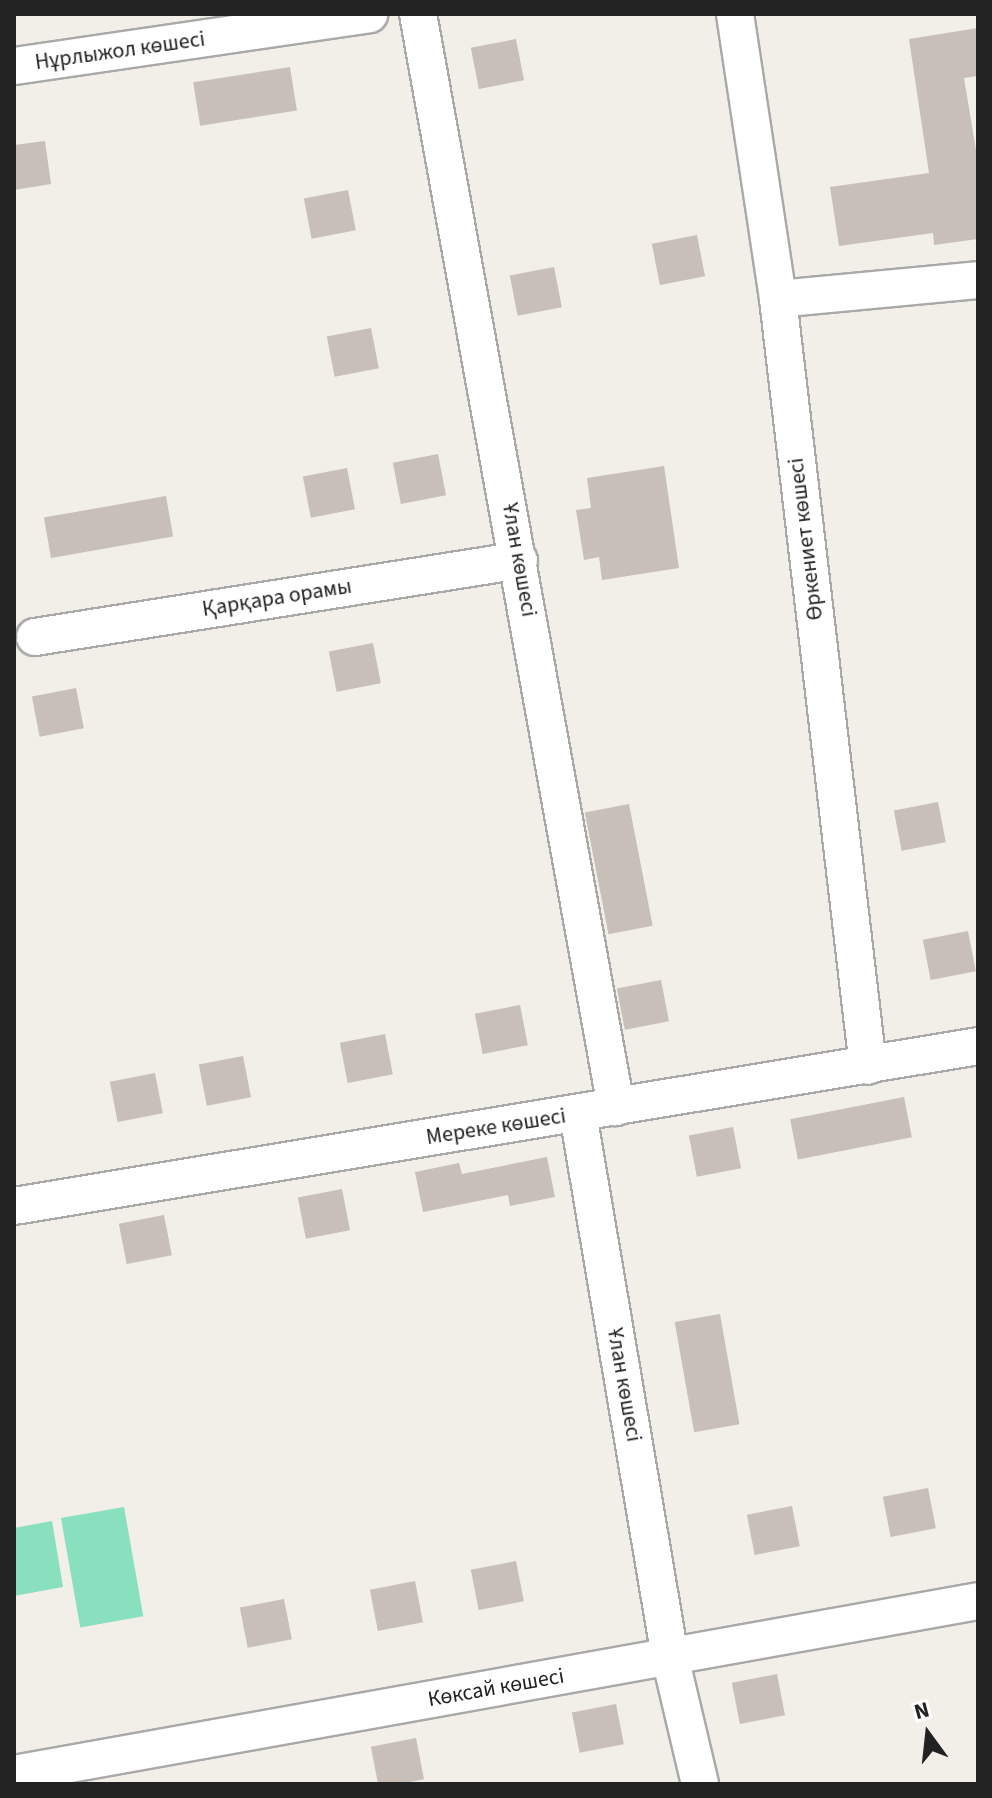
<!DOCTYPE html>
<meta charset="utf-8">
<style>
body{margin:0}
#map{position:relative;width:992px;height:1798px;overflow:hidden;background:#f2efe9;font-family:"Source Sans 3",sans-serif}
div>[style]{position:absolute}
.pitch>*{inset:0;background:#88e0be;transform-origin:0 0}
.building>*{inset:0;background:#c7bfb8;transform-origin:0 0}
.roads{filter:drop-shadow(2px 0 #a9a9a9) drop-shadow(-2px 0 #a9a9a9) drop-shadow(0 2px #a9a9a9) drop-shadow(0 -2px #a9a9a9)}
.minor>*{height:36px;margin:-18px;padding:0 18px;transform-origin:18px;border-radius:18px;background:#fff}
span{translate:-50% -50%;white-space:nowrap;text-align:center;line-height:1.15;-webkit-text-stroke:7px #fff;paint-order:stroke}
.street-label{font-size:22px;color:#222}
.frame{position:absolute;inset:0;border:16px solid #222;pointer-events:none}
.north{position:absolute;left:888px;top:1694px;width:80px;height:80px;-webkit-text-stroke:6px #fff;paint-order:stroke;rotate:345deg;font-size:22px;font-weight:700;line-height:32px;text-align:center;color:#222}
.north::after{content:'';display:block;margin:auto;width:28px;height:36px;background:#222;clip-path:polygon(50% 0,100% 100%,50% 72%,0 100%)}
</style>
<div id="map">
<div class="pitch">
<i style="left:124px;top:1507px;width:111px;height:64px;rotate:80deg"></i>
<i style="clip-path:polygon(52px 1521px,63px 1587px,14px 1596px,14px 1528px)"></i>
</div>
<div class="building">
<i style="clip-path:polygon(978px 28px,978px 76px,964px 78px,978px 162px,978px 239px,934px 245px,933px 233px,839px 246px,830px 187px,929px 173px,909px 39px)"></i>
<i style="left:516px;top:39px;width:42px;height:46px;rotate:79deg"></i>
<i style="left:290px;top:67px;width:44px;height:98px;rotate:81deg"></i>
<i style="clip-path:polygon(45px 141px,51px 184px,14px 190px,14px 145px)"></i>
<i style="left:348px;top:190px;width:41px;height:45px;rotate:79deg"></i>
<i style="left:697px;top:235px;width:42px;height:46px;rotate:79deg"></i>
<i style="left:554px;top:267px;width:41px;height:45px;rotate:79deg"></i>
<i style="left:371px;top:328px;width:41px;height:45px;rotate:79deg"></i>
<i style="left:438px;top:454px;width:42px;height:46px;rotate:79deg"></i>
<i style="clip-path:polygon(664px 466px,679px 568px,602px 580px,599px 557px,584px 560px,576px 510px,591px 508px,587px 478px)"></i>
<i style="left:347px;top:468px;width:42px;height:45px;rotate:79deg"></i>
<i style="left:166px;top:496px;width:41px;height:124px;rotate:80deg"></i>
<i style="left:373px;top:643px;width:41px;height:45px;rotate:79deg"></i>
<i style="left:76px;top:688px;width:41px;height:45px;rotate:79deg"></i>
<i style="left:938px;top:802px;width:41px;height:45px;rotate:79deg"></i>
<i style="left:629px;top:804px;width:124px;height:45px;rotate:79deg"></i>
<i style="left:968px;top:931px;width:41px;height:46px;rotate:79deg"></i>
<i style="left:661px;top:980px;width:42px;height:45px;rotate:79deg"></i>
<i style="left:520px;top:1005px;width:41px;height:46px;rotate:79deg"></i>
<i style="left:385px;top:1034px;width:41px;height:46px;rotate:79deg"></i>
<i style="left:243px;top:1056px;width:42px;height:45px;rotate:79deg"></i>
<i style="left:155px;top:1073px;width:41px;height:46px;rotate:79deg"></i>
<i style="left:904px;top:1097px;width:41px;height:116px;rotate:79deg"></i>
<i style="left:733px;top:1127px;width:42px;height:45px;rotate:79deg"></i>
<i style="clip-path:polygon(547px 1157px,555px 1197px,510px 1206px,508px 1195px,423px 1212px,415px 1172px,459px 1163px,462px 1174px)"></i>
<i style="left:342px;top:1189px;width:42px;height:45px;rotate:79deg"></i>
<i style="left:164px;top:1215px;width:41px;height:46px;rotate:79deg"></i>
<i style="left:720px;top:1314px;width:112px;height:46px;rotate:80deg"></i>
<i style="left:928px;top:1488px;width:41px;height:46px;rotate:79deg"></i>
<i style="left:792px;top:1506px;width:41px;height:46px;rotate:79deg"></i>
<i style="left:516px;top:1561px;width:41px;height:46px;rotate:79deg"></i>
<i style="left:415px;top:1581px;width:42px;height:46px;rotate:79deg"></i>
<i style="left:284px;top:1599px;width:41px;height:45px;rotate:79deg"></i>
<i style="left:777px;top:1674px;width:42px;height:46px;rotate:79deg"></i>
<i style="left:616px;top:1704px;width:41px;height:45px;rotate:79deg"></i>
<i style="left:416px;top:1738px;width:42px;height:46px;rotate:79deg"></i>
</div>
<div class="roads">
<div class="minor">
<i style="left:418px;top:14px;width:1111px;rotate:79.73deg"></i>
<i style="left:735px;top:14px;width:288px;rotate:81.4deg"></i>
<i style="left:778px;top:299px;width:772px;rotate:83.31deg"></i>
<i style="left:14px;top:66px;width:359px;rotate:-8.3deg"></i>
<i style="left:778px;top:299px;width:201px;rotate:-5.4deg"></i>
<i style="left:35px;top:637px;width:490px;rotate:-9deg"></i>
<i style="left:578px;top:1114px;width:551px;rotate:80.38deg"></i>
<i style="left:670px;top:1657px;width:130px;rotate:76.7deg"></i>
<i style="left:14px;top:1206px;width:977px;rotate:-9.42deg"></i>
<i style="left:14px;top:1774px;width:979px;rotate:-10.17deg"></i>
</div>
</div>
<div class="street-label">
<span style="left:120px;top:51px;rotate:-8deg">Нұрлыжол көшесі</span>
<span style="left:806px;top:539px;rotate:-97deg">Өркениет көшесі</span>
<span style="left:519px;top:560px;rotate:80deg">Ұлан көшесі</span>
<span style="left:277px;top:598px;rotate:-9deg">Қарқара орамы</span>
<span style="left:496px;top:1127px;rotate:-9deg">Мереке көшесі</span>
<span style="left:624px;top:1385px;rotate:80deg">Ұлан көшесі</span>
<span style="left:496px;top:1688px;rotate:-10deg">Көксай көшесі</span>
</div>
<div class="frame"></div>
<div class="north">N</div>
</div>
